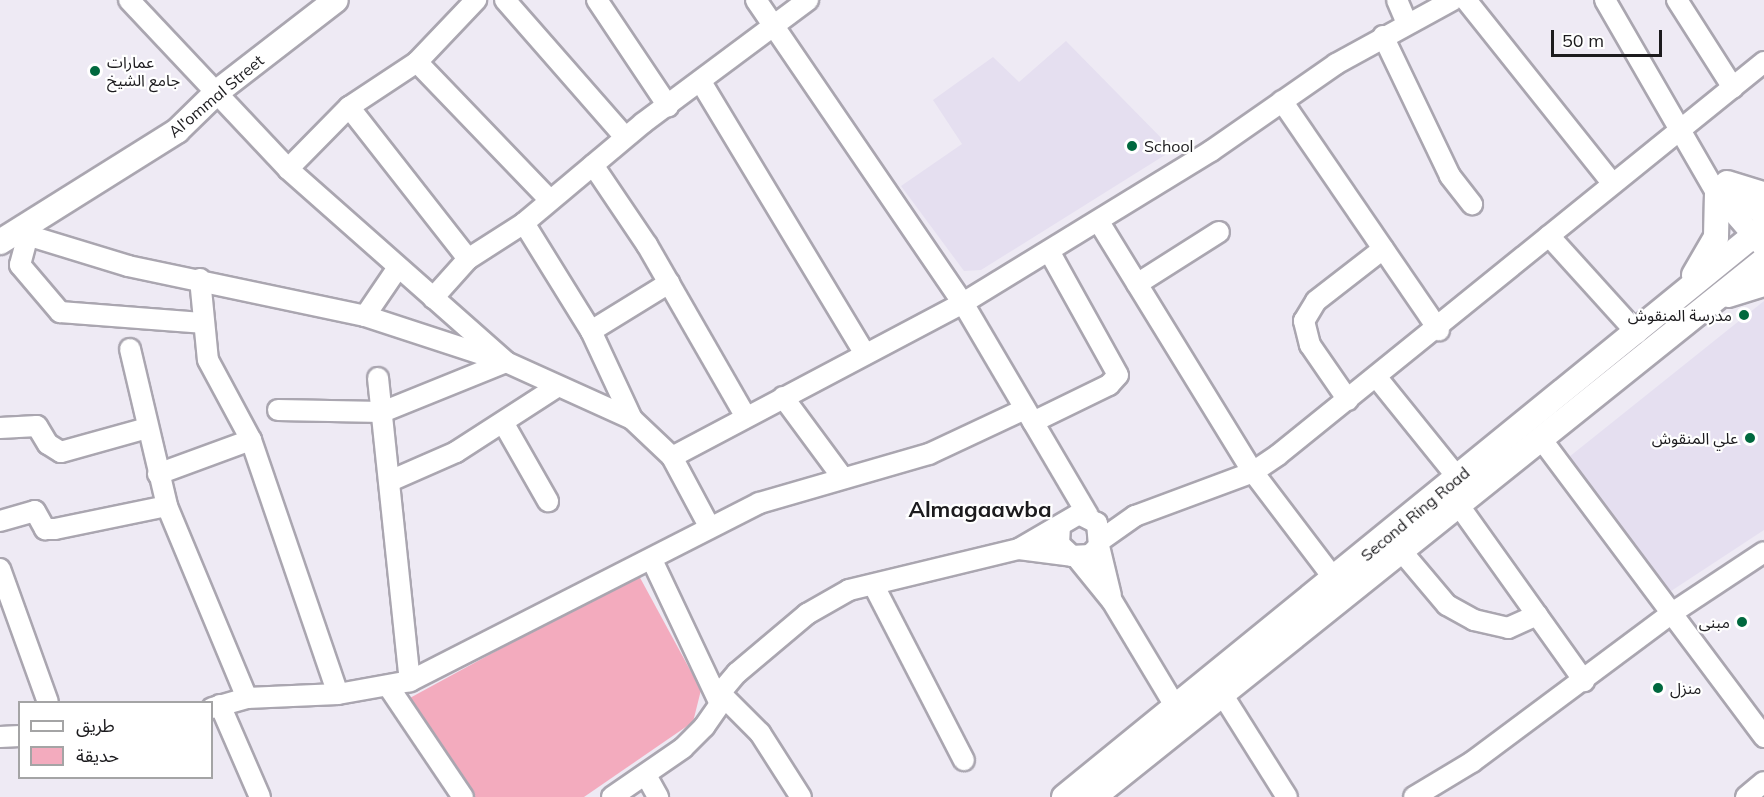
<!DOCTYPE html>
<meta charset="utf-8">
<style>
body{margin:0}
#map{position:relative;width:1764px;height:797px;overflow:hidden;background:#eeeaf4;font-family:Mulish,"Noto Sans Arabic",sans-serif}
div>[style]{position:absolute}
.built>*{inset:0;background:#e5dff0}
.green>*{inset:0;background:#f3abbe}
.roads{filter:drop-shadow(2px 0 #aaa6b0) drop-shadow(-2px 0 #aaa6b0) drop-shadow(0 2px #aaa6b0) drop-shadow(0 -2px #aaa6b0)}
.minor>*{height:20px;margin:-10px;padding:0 10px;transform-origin:10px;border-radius:10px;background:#fff}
.major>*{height:24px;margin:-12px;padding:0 12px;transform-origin:12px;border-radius:12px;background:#fff}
.dots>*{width:16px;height:16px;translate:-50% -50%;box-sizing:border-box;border:3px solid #fff;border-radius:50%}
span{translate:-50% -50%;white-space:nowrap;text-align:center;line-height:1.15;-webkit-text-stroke:4.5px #fff;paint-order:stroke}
.poi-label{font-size:16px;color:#1c1b1e}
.left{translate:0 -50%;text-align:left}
.right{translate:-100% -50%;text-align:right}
.street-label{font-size:16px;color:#1c1b1e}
.district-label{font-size:22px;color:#1c1b1e;font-weight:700}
.legend{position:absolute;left:18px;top:701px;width:195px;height:78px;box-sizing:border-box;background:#fff;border:2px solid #a4a4a5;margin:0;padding:8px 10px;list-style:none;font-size:18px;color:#1c1b1e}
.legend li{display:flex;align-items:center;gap:12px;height:30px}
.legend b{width:30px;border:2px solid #a4a4a5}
.scale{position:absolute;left:1551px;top:30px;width:111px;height:27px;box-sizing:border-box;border:3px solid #1c1b1e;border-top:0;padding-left:8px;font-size:18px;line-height:21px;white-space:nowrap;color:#1c1b1e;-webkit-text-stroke:4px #fff;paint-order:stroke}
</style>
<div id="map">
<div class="built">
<i style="clip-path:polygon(1066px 41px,1173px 150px,981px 270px,964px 271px,901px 186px,962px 144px,933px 100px,993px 57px,1019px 82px)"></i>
<i style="clip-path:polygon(1764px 301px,1764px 530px,1665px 595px,1569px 457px)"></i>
</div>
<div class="green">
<i style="clip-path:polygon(638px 574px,701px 690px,693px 722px,584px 797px,472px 797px,408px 699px)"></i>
</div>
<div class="roads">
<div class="minor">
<i style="left:129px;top:0;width:232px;rotate:46.7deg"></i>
<i style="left:288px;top:169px;width:291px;rotate:41.5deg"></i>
<i style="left:506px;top:362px;width:134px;rotate:158deg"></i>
<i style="left:382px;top:412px;width:104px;rotate:-178.9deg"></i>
<i style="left:505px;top:0;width:182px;rotate:48.8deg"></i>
<i style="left:597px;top:0;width:128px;rotate:56.2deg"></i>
<i style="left:756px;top:0;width:367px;rotate:55.7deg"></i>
<i style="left:963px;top:303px;width:246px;rotate:59.5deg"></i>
<i style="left:1397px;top:0;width:25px;rotate:67deg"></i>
<i style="left:1466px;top:0;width:234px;rotate:51.4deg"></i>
<i style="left:1605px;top:0;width:224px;rotate:60deg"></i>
<i style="left:1717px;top:194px;width:72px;rotate:49deg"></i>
<i style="left:1677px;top:0;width:104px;rotate:57.5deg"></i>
<i style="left:1383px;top:36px;width:155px;rotate:64.4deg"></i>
<i style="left:1450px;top:176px;width:36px;rotate:52deg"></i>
<i style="left:417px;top:62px;width:192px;rotate:46.1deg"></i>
<i style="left:701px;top:82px;width:315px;rotate:58.9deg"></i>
<i style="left:1282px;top:101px;width:278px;rotate:55.6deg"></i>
<i style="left:349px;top:107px;width:193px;rotate:51.9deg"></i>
<i style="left:593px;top:165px;width:97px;rotate:56deg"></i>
<i style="left:647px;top:245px;width:198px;rotate:60.1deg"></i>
<i style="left:288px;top:169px;width:87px;rotate:-45.5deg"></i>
<i style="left:349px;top:107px;width:82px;rotate:-33.5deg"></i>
<i style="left:417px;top:62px;width:86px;rotate:-46.4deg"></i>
<i style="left:1728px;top:185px;width:48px;rotate:41.6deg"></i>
<i style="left:1099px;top:222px;width:294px;rotate:58.4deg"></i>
<i style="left:1253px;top:472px;width:136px;rotate:52.8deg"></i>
<i style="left:524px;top:223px;width:127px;rotate:58.2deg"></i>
<i style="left:591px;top:331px;width:97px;rotate:65deg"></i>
<i style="left:17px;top:232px;width:116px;rotate:17deg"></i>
<i style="left:128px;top:266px;width:242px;rotate:11.9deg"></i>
<i style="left:365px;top:316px;width:148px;rotate:18.1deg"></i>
<i style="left:506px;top:362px;width:138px;rotate:24.3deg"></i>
<i style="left:632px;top:419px;width:55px;rotate:43.5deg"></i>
<i style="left:672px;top:457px;width:78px;rotate:61.8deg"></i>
<i style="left:28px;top:235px;width:31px;rotate:105deg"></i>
<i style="left:20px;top:265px;width:62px;rotate:49.6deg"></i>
<i style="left:60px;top:312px;width:142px;rotate:4.4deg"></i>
<i style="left:1549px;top:236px;width:131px;rotate:47.8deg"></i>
<i style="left:200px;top:279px;width:81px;rotate:84.4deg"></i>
<i style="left:208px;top:360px;width:91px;rotate:61.7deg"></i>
<i style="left:251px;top:440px;width:268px;rotate:71.1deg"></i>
<i style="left:1137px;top:284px;width:97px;rotate:-32.4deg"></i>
<i style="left:433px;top:298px;width:52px;rotate:-48.1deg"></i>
<i style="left:468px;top:259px;width:67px;rotate:-32.7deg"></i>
<i style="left:524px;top:223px;width:155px;rotate:-40deg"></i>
<i style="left:643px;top:123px;width:206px;rotate:-36.7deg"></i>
<i style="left:365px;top:316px;width:57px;rotate:-55.8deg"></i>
<i style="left:591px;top:331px;width:92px;rotate:-31.6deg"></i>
<i style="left:130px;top:349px;width:161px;rotate:76.7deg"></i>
<i style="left:167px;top:506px;width:208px;rotate:67.4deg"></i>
<i style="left:378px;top:378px;width:305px;rotate:84deg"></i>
<i style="left:1378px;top:379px;width:127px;rotate:51.1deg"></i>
<i style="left:783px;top:397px;width:101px;rotate:53.5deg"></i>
<i style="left:1348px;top:400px;width:67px;rotate:-124.6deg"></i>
<i style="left:1310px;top:345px;width:25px;rotate:-104deg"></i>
<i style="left:1304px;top:321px;width:23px;rotate:-59deg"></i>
<i style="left:1316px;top:301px;width:85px;rotate:-37.8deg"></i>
<i style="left:1033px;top:422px;width:85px;rotate:-26deg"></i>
<i style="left:1109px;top:385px;width:13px;rotate:-48deg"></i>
<i style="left:1118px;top:375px;width:142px;rotate:-119.1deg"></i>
<i style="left:504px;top:424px;width:89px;rotate:60.3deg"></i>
<i style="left:0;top:428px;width:37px;rotate:-3deg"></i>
<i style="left:37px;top:426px;width:21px;rotate:59deg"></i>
<i style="left:48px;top:444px;width:15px;rotate:32deg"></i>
<i style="left:61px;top:452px;width:89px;rotate:-15.6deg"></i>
<i style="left:1542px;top:440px;width:371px;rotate:53.2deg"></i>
<i style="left:672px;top:457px;width:329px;rotate:-27.9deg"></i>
<i style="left:963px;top:303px;width:291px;rotate:-31.5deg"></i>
<i style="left:1211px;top:151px;width:152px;rotate:-34.8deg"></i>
<i style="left:1336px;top:64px;width:133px;rotate:-28.7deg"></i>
<i style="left:158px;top:474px;width:99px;rotate:-20.1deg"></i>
<i style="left:390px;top:481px;width:72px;rotate:-23.7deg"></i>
<i style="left:456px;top:452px;width:121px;rotate:-32.9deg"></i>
<i style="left:1460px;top:507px;width:214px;rotate:54.5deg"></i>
<i style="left:0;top:521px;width:36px;rotate:-16deg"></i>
<i style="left:35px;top:511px;width:21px;rotate:61deg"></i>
<i style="left:45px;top:529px;width:10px"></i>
<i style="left:55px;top:529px;width:114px;rotate:-11.6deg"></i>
<i style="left:1101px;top:540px;width:42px;rotate:-35.2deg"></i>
<i style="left:1135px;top:516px;width:126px;rotate:-20.4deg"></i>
<i style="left:1253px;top:472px;width:30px;rotate:-34deg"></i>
<i style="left:1278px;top:455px;width:625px;rotate:-38.96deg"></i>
<i style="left:1099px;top:546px;width:51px;rotate:76.5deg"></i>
<i style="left:1019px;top:549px;width:53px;rotate:7.5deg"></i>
<i style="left:1403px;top:553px;width:68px;rotate:49.8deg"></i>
<i style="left:1447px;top:605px;width:31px;rotate:29deg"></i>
<i style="left:1474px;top:620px;width:35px;rotate:13deg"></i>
<i style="left:1508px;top:628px;width:32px;rotate:-24deg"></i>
<i style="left:1077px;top:558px;width:55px;rotate:50.9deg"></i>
<i style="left:1112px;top:601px;width:138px;rotate:59deg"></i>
<i style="left:652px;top:560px;width:159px;rotate:64.7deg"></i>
<i style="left:0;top:569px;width:141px;rotate:70.2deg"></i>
<i style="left:874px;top:586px;width:196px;rotate:62.7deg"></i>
<i style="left:388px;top:686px;width:134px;rotate:56deg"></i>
<i style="left:720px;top:693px;width:57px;rotate:45deg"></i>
<i style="left:760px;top:733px;width:76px;rotate:57.4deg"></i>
<i style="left:1224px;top:697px;width:118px;rotate:57.8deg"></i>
<i style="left:220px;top:705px;width:100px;rotate:66.5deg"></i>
<i style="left:212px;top:708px;width:36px;rotate:-16deg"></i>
<i style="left:247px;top:698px;width:91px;rotate:-2.5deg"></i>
<i style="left:338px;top:694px;width:73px;rotate:-10.2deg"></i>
<i style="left:410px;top:681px;width:392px;rotate:-27deg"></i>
<i style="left:759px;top:503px;width:177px;rotate:-16.1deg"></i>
<i style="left:929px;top:454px;width:106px;rotate:-25.1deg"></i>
<i style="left:0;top:737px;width:20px;rotate:-3deg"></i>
<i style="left:647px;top:777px;width:23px;rotate:61deg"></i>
<i style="left:612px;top:797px;width:86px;rotate:-34.6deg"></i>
<i style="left:683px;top:748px;width:30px;rotate:-45deg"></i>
<i style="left:704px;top:727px;width:28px;rotate:-55deg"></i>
<i style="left:720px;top:704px;width:11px;rotate:-90deg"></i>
<i style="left:720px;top:693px;width:26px;rotate:-50deg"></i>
<i style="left:737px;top:673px;width:92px;rotate:-40.1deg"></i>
<i style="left:807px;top:614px;width:48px;rotate:-29.7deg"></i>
<i style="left:849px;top:590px;width:175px;rotate:-13.6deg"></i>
<i style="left:1019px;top:549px;width:69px;rotate:-30.3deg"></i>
<i style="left:1079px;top:514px;width:20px;rotate:27deg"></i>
<i style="left:1097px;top:523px;width:23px;rotate:85deg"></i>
<i style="left:1099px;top:546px;width:13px;rotate:135deg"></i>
<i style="left:1090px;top:555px;width:18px;rotate:177deg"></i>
<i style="left:1072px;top:556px;width:18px;rotate:-137deg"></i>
<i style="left:1059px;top:544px;width:18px;rotate:-87deg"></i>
<i style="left:1414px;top:797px;width:68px;rotate:-31.1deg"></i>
<i style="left:1472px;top:762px;width:249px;rotate:-36.7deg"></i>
<i style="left:1672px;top:613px;width:110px;rotate:-33.5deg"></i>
<i style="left:1746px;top:797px;width:23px;rotate:-40deg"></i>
</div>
<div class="major">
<i style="left:1727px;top:183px;width:39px;rotate:17deg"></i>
<i style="left:0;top:242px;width:209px;rotate:-32.1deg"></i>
<i style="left:177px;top:131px;width:56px;rotate:-44.3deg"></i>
<i style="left:217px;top:92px;width:150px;rotate:-37.7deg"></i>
<i style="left:1694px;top:275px;width:44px;rotate:-59.9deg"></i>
<i style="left:1716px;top:237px;width:43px;rotate:-88.7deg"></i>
<i style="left:1728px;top:295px;width:38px;rotate:-17deg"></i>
<i style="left:1064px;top:797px;width:903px;rotate:-39.16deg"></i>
<i style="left:1094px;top:797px;width:859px;rotate:-38.71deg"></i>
</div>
</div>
<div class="dots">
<i style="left:95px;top:71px;background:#00683e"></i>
<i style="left:1132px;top:146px;background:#00683e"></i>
<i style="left:1744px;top:315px;background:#00683e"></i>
<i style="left:1750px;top:438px;background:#00683e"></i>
<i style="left:1742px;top:622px;background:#00683e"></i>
<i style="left:1658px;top:688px;background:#00683e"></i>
</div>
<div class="poi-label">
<span class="left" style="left:107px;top:71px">عمارات<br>جامع الشيخ</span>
<span class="left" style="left:1144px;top:146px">School</span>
<span class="right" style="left:1732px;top:315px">مدرسة المنقوش</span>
<span class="right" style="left:1738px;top:438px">علي المنقوش</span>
<span class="right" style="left:1730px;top:622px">مبنى</span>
<span class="left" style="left:1670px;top:688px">منزل</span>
</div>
<div class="street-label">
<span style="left:216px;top:96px;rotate:-40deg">Al'ommal Street</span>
<span style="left:1415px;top:514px;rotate:-40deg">Second Ring Road</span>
</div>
<div class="district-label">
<span style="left:980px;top:510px">Almagaawba</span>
</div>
<ul class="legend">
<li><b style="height:8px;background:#fff"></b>طريق</li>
<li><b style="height:16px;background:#f3abbe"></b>حديقة</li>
</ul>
<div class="scale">50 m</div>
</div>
